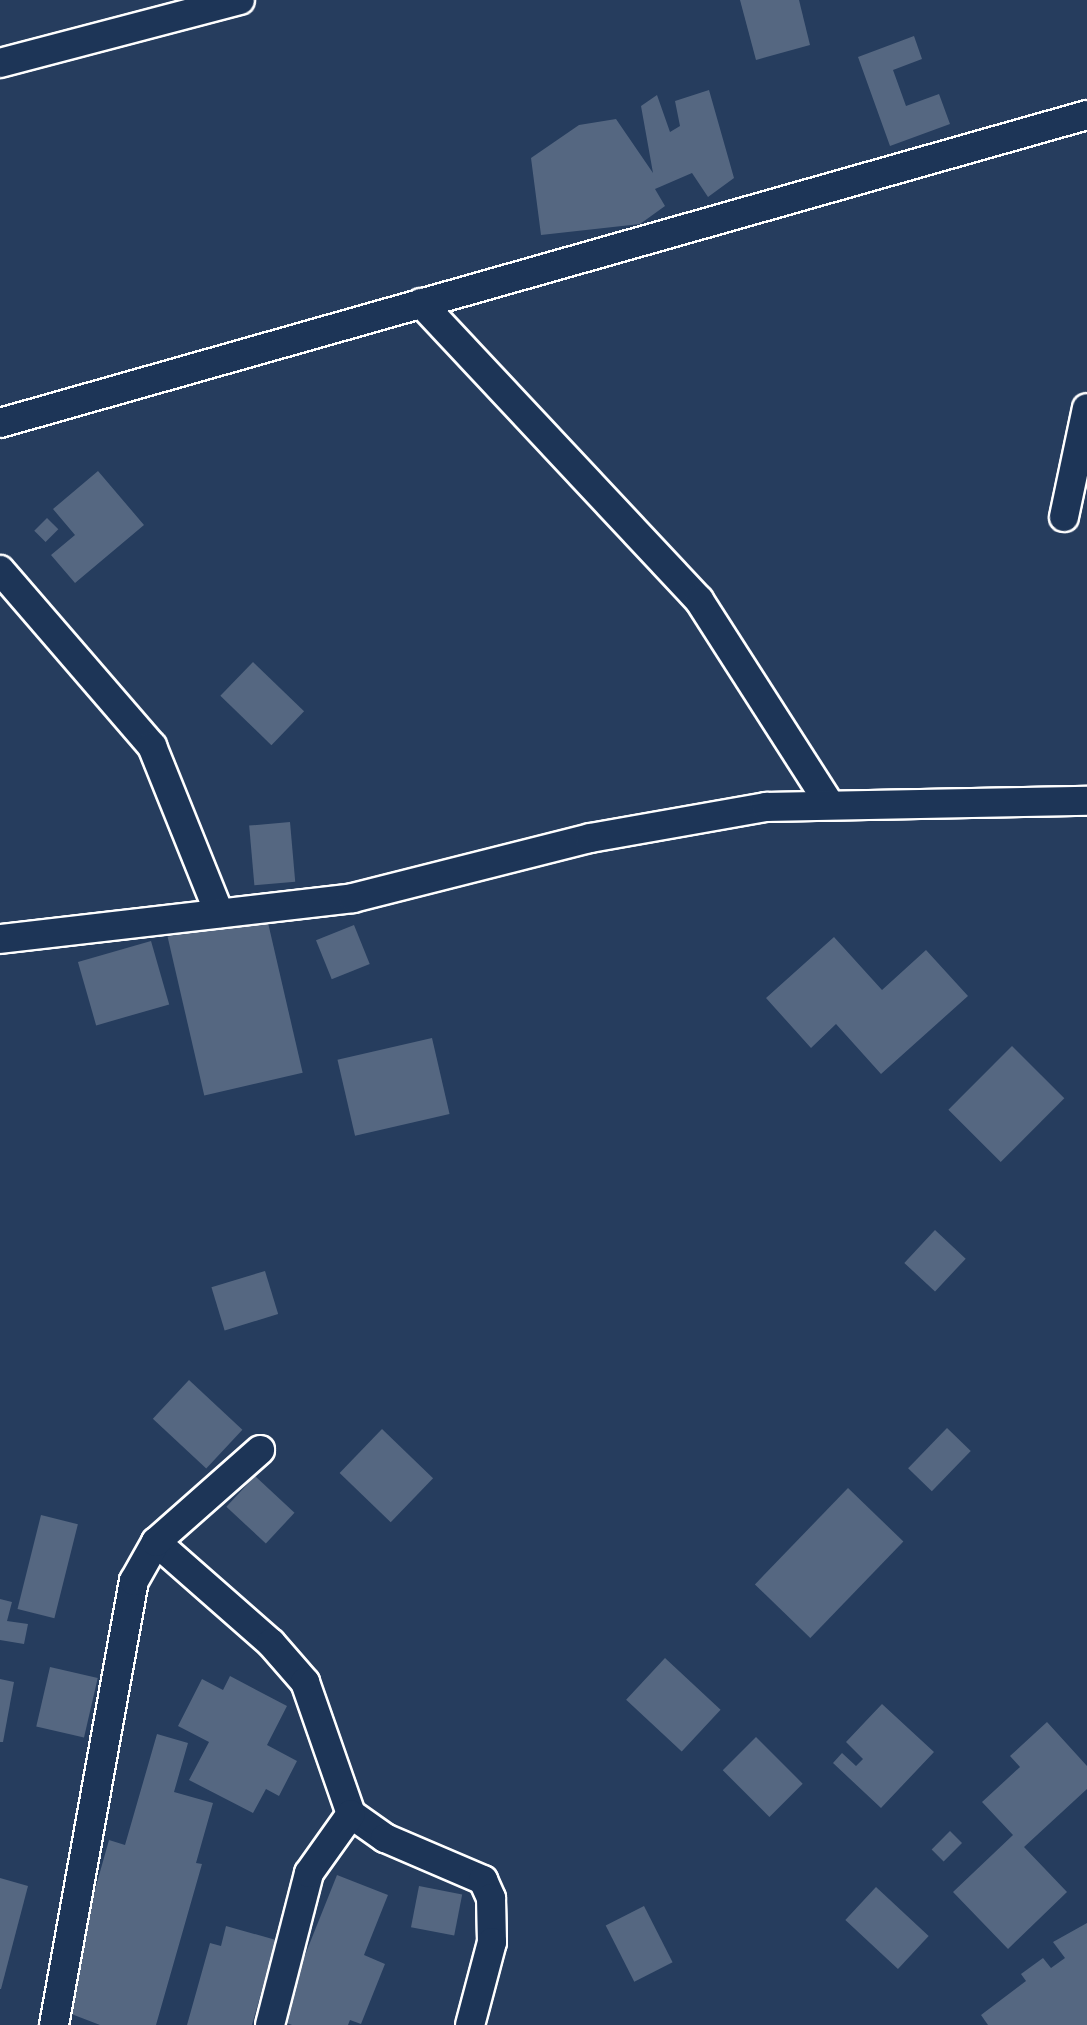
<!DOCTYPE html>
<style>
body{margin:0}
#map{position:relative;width:1087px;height:2025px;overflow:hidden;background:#263d5e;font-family:Mynerve,sans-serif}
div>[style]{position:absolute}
.building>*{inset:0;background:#556781;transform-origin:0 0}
.roads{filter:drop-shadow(2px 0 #fff) drop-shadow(-2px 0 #fff) drop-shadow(0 2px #fff) drop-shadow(0 -2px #fff)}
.street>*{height:28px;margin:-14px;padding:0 14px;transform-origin:14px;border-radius:14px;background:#1d3557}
span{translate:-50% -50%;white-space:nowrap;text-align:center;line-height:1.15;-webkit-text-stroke:5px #1d3557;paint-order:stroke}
</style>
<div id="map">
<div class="building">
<i style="clip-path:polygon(740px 0,799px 0,810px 45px,756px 60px)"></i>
<i style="clip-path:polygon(914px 36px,922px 59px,893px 70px,906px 106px,939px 94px,950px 124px,890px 146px,858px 57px)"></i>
<i style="clip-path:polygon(709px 90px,734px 178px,708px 197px,692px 173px,655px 189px,665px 206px,640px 224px,541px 235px,531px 158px,579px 125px,616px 119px,653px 173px,641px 106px,657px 95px,670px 132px,680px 126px,675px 101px)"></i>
<i style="clip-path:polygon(98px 471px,144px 525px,75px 583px,51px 555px,75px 535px,53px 509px)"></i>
<i style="left:47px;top:518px;width:16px;height:18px;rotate:45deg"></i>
<i style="left:253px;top:662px;width:71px;height:47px;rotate:44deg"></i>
<i style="left:290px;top:822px;width:60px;height:41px;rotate:85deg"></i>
<i style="left:266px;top:914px;width:163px;height:101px;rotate:77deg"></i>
<i style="left:354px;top:925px;width:42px;height:41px;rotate:68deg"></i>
<i style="clip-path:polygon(834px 937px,882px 990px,926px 950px,968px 996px,881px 1074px,836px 1024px,811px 1048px,766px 998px)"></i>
<i style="left:151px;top:941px;width:66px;height:76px;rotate:74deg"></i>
<i style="left:432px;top:1038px;width:78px;height:97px;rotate:77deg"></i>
<i style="left:1012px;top:1046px;width:74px;height:90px;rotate:45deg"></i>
<i style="left:935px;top:1230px;width:42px;height:45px;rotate:43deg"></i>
<i style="left:265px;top:1271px;width:45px;height:56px;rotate:73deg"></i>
<i style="left:189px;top:1380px;width:73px;height:53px;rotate:43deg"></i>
<i style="left:947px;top:1428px;width:33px;height:56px;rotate:44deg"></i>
<i style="left:382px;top:1429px;width:71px;height:61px;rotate:44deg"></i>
<i style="left:255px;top:1476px;width:54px;height:42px;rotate:43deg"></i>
<i style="left:848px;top:1488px;width:77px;height:134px;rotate:44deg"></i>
<i style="left:41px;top:1515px;width:38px;height:97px;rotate:14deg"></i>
<i style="clip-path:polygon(0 1599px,12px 1602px,7px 1621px,28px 1624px,24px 1644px,0 1640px)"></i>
<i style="left:665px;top:1658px;width:76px;height:57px;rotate:43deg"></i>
<i style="left:50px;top:1667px;width:49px;height:61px;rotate:13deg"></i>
<i style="clip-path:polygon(230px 1676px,287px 1706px,267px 1745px,297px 1761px,279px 1796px,266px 1789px,253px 1813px,189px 1780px,209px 1742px,178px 1726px,202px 1679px,223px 1690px)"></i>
<i style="clip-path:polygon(0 1679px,14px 1682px,3px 1742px,0 1742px)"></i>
<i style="clip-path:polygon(882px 1704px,934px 1752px,881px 1808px,833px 1763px,842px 1753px,856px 1766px,863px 1759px,846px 1742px)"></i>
<i style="clip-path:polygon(1047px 1722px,1087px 1766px,1087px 1789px,1024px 1847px,1067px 1892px,1008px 1949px,953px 1892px,1013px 1835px,982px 1802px,1020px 1767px,1010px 1756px)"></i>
<i style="clip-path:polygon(157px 1734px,188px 1743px,174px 1792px,213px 1803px,196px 1863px,202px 1864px,156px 2025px,100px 2025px,61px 2010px,109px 1840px,125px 1845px)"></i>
<i style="left:756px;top:1737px;width:66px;height:47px;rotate:45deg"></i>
<i style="left:950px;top:1831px;width:17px;height:26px;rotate:45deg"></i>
<i style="clip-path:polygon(337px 1875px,388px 1895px,364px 1955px,385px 1964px,361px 2024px,350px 2020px,348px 2025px,292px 2025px,279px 2020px)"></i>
<i style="clip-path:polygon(0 1878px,28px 1886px,1px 1989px,0 1989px)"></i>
<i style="left:419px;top:1886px;width:44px;height:42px;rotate:11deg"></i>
<i style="left:876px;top:1887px;width:72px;height:45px;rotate:43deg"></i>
<i style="left:644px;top:1906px;width:63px;height:43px;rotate:63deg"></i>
<i style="clip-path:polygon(1087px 1923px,1087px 2025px,988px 2025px,981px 2015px,1026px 1981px,1021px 1974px,1043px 1958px,1051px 1968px,1065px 1958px,1053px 1942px)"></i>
<i style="clip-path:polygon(226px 1926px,276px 1940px,252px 2025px,187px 2025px,210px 1943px,221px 1946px)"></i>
</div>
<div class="roads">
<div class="street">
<i style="left:0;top:63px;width:248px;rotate:-14.7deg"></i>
<i style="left:421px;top:303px;width:407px;rotate:46.9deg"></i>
<i style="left:699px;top:600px;width:241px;rotate:57.4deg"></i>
<i style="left:0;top:423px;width:1130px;rotate:-15.82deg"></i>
<i style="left:1064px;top:517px;width:111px;rotate:-78.1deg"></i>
<i style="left:0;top:570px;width:233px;rotate:49.2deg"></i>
<i style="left:152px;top:746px;width:180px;rotate:68.1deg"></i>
<i style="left:0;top:939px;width:355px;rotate:-6.6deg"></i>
<i style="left:353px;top:898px;width:244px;rotate:-14.2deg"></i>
<i style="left:590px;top:838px;width:179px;rotate:-10deg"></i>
<i style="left:766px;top:807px;width:321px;rotate:-1.1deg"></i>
<i style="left:156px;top:1542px;width:153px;rotate:41.3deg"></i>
<i style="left:271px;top:1643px;width:52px;rotate:48.9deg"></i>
<i style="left:305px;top:1682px;width:140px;rotate:70.8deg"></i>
<i style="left:351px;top:1814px;width:42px;rotate:35.2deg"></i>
<i style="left:385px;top:1838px;width:107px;rotate:23.2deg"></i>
<i style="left:483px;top:1880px;width:20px;rotate:66deg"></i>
<i style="left:491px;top:1898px;width:44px;rotate:88.7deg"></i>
<i style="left:492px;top:1942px;width:86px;rotate:104.8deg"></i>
<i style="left:54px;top:2025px;width:451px;rotate:-79.8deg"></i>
<i style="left:134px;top:1581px;width:45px;rotate:-60.6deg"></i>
<i style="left:156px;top:1542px;width:139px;rotate:-41.5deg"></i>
<i style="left:270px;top:2025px;width:157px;rotate:-75.6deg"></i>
<i style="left:309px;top:1873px;width:72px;rotate:-54.6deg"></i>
</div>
</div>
</div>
